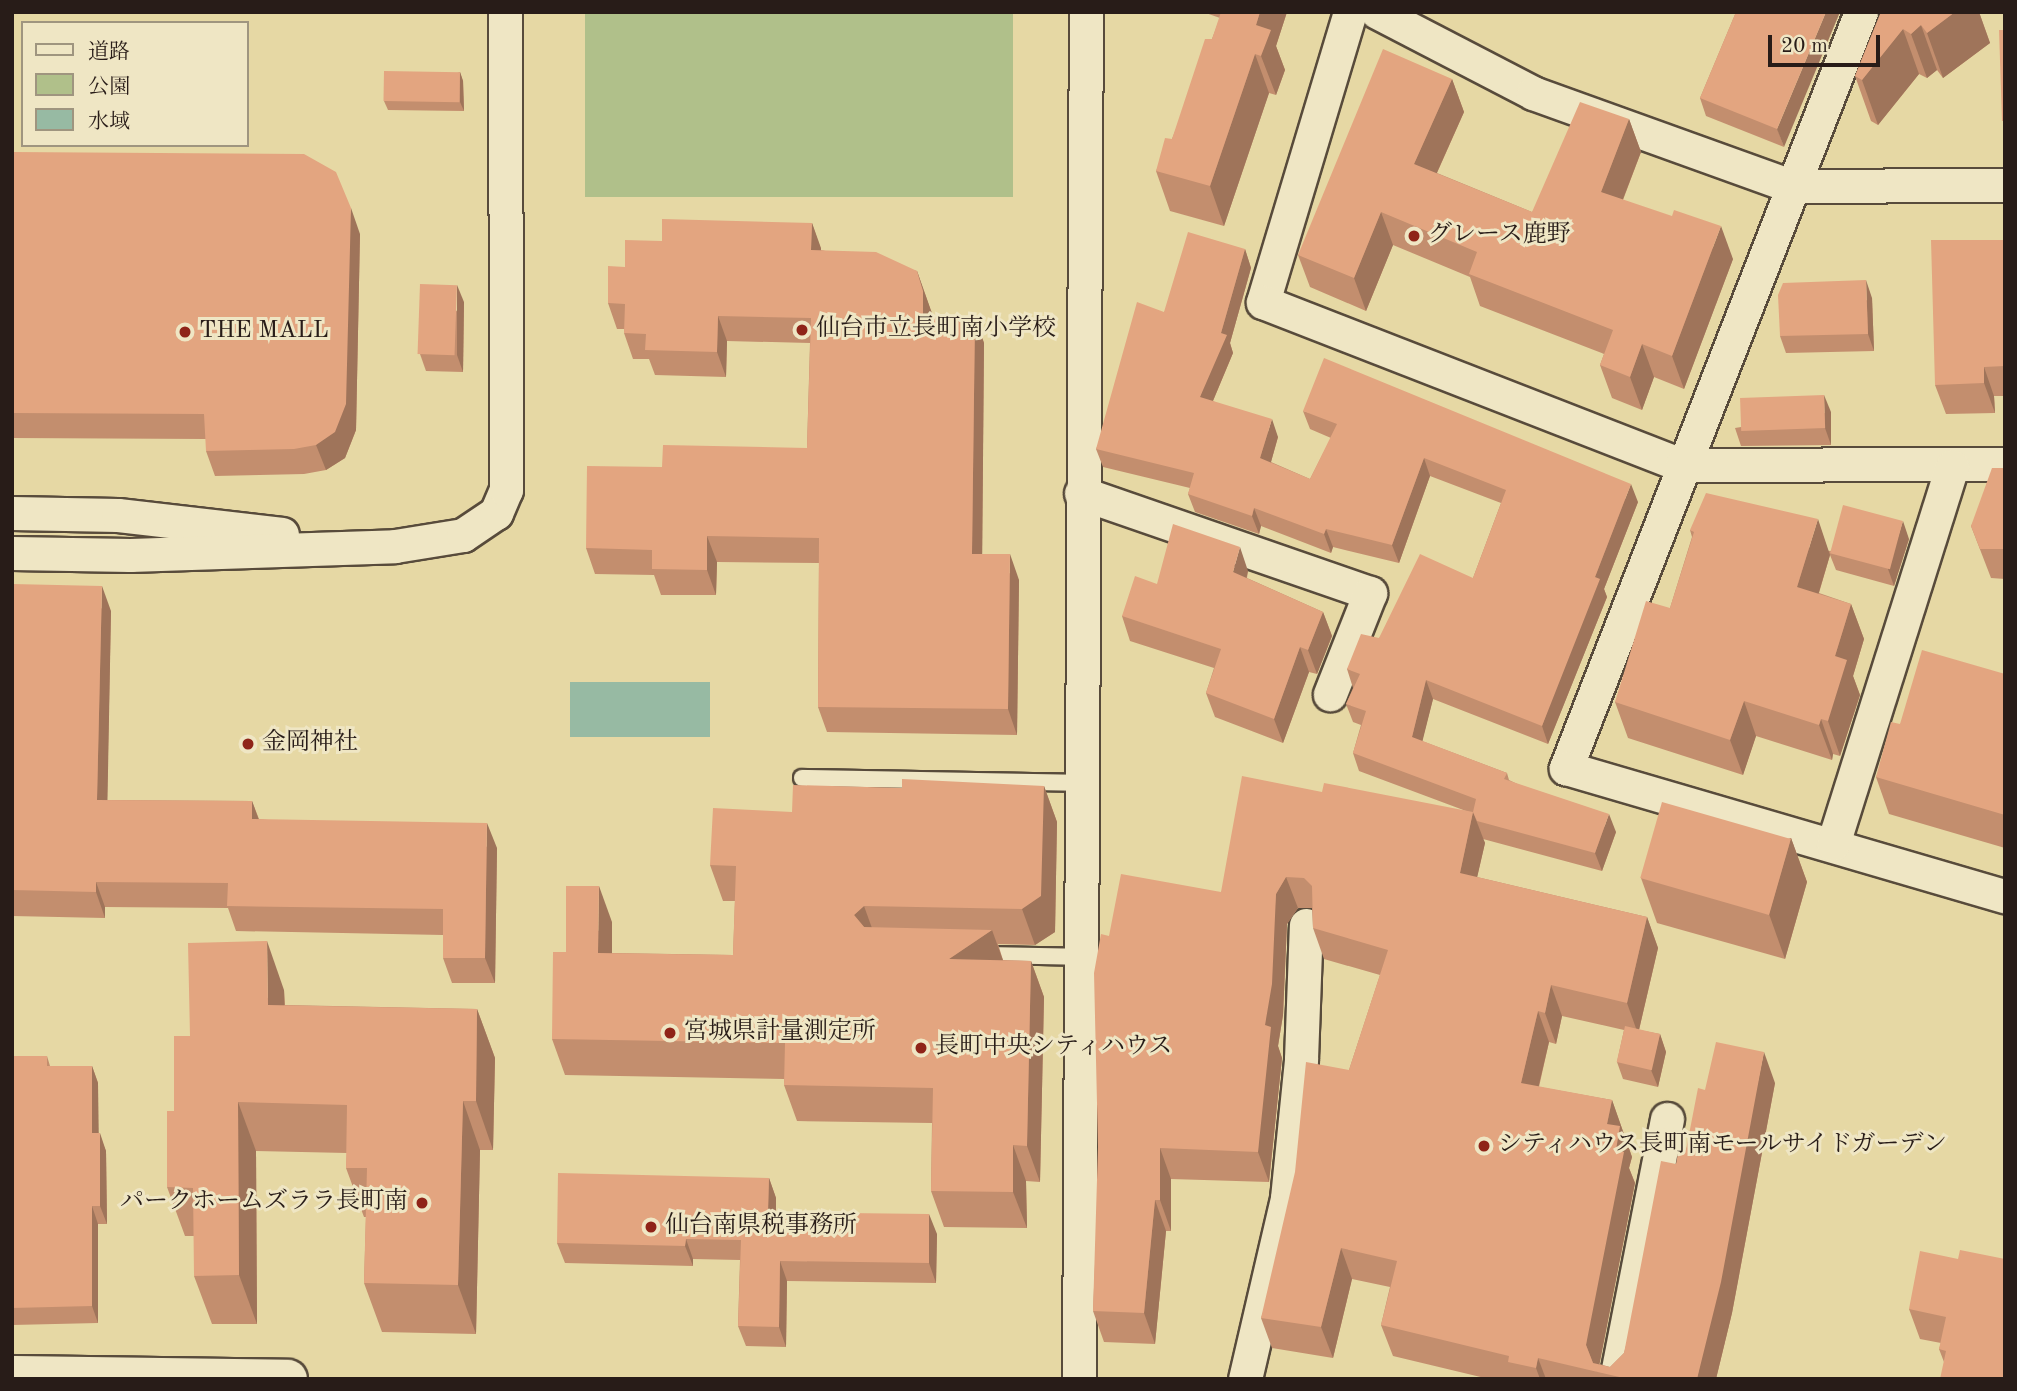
<!DOCTYPE html>
<meta charset="utf-8">
<style>
body{margin:0}
#map{position:relative;width:2017px;height:1391px;overflow:hidden;background:#e6d8a4;font-family:"Old Standard TT","Noto Serif JP",serif}
div>[style]{position:absolute}
.green>*{inset:0;background:#b0c08a;transform-origin:0 0}
.water>*{inset:0;background:#97baa3;transform-origin:0 0}
.roads{filter:drop-shadow(2px 0 #584b3b) drop-shadow(-2px 0 #584b3b) drop-shadow(0 2px #584b3b) drop-shadow(0 -2px #584b3b)}
.service>*{height:16px;margin:-8px;padding:0 8px;transform-origin:8px;border-radius:8px;background:#efe6c4}
.minor>*{height:33px;margin:-16.5px;padding:0 16.5px;transform-origin:16.5px;border-radius:16.5px;background:#efe6c4}
.tertiary>*{height:38px;margin:-19px;padding:0 19px;transform-origin:19px;border-radius:19px;background:#efe6c4}
.wall>*{inset:0;background:#c38e6e}
.shaded-wall>*{inset:0;background:#9f745a}
.building>*{inset:0;background:#e3a580;transform-origin:0 0}
.dots>*{width:19px;height:19px;translate:-50% -50%;box-sizing:border-box;border:4px solid #efe6c4;border-radius:50%}
span{translate:-50% -50%;white-space:nowrap;text-align:center;line-height:1.15;-webkit-text-stroke:6px #efe6c4;paint-order:stroke}
.poi-label{font-size:24px;color:#281c18}
.left{translate:0 -50%;text-align:left}
.right{translate:-100% -50%;text-align:right}
.frame{position:absolute;inset:0;border:14px solid #281c18;pointer-events:none}
.legend{position:absolute;left:21px;top:21px;width:228px;height:126px;box-sizing:border-box;background:#efe6c4;border:2px solid #9f957f;margin:0;padding:9px 12px;list-style:none;font-size:21px;color:#281c18}
.legend li{display:flex;align-items:center;gap:14px;height:35px}
.legend b{width:35px;border:2px solid #9f957f}
.scale{position:absolute;left:1768px;top:35px;width:112px;height:32px;box-sizing:border-box;border:4px solid #281c18;border-top:0;padding-left:9px;font-size:21px;line-height:24px;white-space:nowrap;color:#281c18;-webkit-text-stroke:5px #efe6c4;paint-order:stroke}
</style>
<div id="map">
<div class="green">
<i style="left:585px;top:12px;width:428px;height:185px"></i>
</div>
<div class="water">
<i style="left:570px;top:682px;width:140px;height:55px"></i>
</div>
<div class="roads">
<div class="service">
<i style="left:802px;top:778px;width:279px;rotate:1deg"></i>
<i style="left:981px;top:955px;width:102px;rotate:1.1deg"></i>
</div>
<div class="minor">
<i style="left:1350px;top:12px;width:303px;rotate:106.7deg"></i>
<i style="left:1263px;top:302px;width:450px;rotate:21.3deg"></i>
<i style="left:1682px;top:465px;width:323px;rotate:-0.2deg"></i>
<i style="left:1377px;top:12px;width:176px;rotate:27.4deg"></i>
<i style="left:1533px;top:93px;width:274px;rotate:19.8deg"></i>
<i style="left:1791px;top:186px;width:214px;rotate:-0.3deg"></i>
<i style="left:1861px;top:12px;width:812px;rotate:111.32deg"></i>
<i style="left:1566px;top:768px;width:457px;rotate:16.3deg"></i>
<i style="left:1081px;top:493px;width:306px;rotate:19.1deg"></i>
<i style="left:1370px;top:593px;width:109px;rotate:111.6deg"></i>
<i style="left:12px;top:513px;width:106px;rotate:1.1deg"></i>
<i style="left:118px;top:515px;width:165px;rotate:6.6deg"></i>
<i style="left:12px;top:553px;width:118px;rotate:1deg"></i>
<i style="left:130px;top:555px;width:265px;rotate:-1.9deg"></i>
<i style="left:395px;top:546px;width:69px;rotate:-9.2deg"></i>
<i style="left:463px;top:535px;width:40px;rotate:-34deg"></i>
<i style="left:496px;top:513px;width:25px;rotate:-67deg"></i>
<i style="left:506px;top:490px;width:478px;rotate:-90.1deg"></i>
<i style="left:1833px;top:844px;width:396px;rotate:-72.5deg"></i>
<i style="left:1079px;top:1379px;width:1367px;rotate:-89.71deg"></i>
<i style="left:1245px;top:1379px;width:186px;rotate:-76.9deg"></i>
<i style="left:1287px;top:1198px;width:140px;rotate:-84.2deg"></i>
<i style="left:1301px;top:1059px;width:134px;rotate:-87.9deg"></i>
<i style="left:1616px;top:1379px;width:265px;rotate:-78.9deg"></i>
</div>
<div class="tertiary">
<i style="left:12px;top:1375px;width:276px;rotate:0.8deg"></i>
</div>
</div>
<div class="wall">
<i style="clip-path:polygon(1203px 12px,1287px 12px,1276px 46px,1285px 70px,1276px 95px,1269px 93px,1224px 226px,1170px 211px,1156px 171px,1172px 139px,1212px 39px,1220px 18px)"></i>
<i style="clip-path:polygon(1736px 12px,1784px 147px,1706px 116px,1700px 98px)"></i>
<i style="clip-path:polygon(1881px 12px,1979px 12px,1990px 43px,1943px 78px,1937px 70px,1927px 78px,1919px 74px,1878px 125px,1871px 121px,1855px 76px)"></i>
<i style="clip-path:polygon(460px 72px,463px 81px,464px 111px,388px 110px,384px 101px)"></i>
<i style="clip-path:polygon(1452px 79px,1464px 112px,1437px 173px,1532px 212px,1629px 119px,1641px 152px,1623px 200px,1733px 259px,1684px 389px,1654px 377px,1642px 410px,1612px 398px,1600px 365px,1604px 354px,1480px 306px,1470px 277px,1393px 245px,1366px 311px,1310px 287px,1298px 255px)"></i>
<i style="clip-path:polygon(12px 152px,360px 234px,356px 430px,345px 458px,326px 470px,304px 474px,215px 476px,206px 451px,206px 439px,12px 438px)"></i>
<i style="clip-path:polygon(812px 223px,821px 250px,917px 271px,933px 317px,975px 317px,984px 343px,982px 554px,1019px 580px,1017px 735px,827px 732px,818px 707px,819px 563px,717px 562px,716px 595px,661px 595px,654px 575px,595px 574px,586px 548px,662px 467px,807px 448px,810px 343px,727px 341px,726px 377px,655px 375px,649px 359px,633px 359px,624px 333px,624px 329px,617px 329px,608px 303px,625px 267px,662px 241px)"></i>
<i style="clip-path:polygon(2005px 240px,2005px 396px,1994px 396px,1995px 413px,1946px 414px,1935px 385px)"></i>
<i style="clip-path:polygon(1245px 249px,1251px 268px,1230px 343px,1233px 353px,1213px 401px,1278px 437px,1271px 462px,1310px 479px,1331px 438px,1310px 429px,1303px 411px,1638px 502px,1604px 589px,1607px 597px,1548px 744px,1433px 699px,1422px 741px,1507px 773px,1509px 780px,1616px 832px,1602px 871px,1483px 839px,1485px 843px,1477px 877px,1647px 917px,1658px 948px,1639px 1030px,1660px 1034px,1666px 1052px,1658px 1087px,1623px 1079px,1617px 1062px,1624px 1030px,1562px 1016px,1556px 1044px,1549px 1042px,1539px 1087px,1612px 1100px,1632px 1157px,1629px 1168px,1635px 1183px,1599px 1364px,1610px 1367px,1624px 1353px,1676px 1164px,1686px 1150px,1705px 1090px,1775px 1083px,1732px 1313px,1716px 1379px,1489px 1379px,1393px 1356px,1381px 1325px,1390px 1287px,1352px 1279px,1333px 1358px,1272px 1348px,1261px 1318px,1349px 1070px,1380px 975px,1324px 959px,1313px 928px,1312px 908px,1298px 908px,1287px 924px,1283px 1015px,1278px 1046px,1282px 1058px,1269px 1182px,1171px 1179px,1171px 1231px,1166px 1231px,1155px 1344px,1104px 1342px,1093px 1311px,1109px 936px,1221px 892px,1322px 792px,1466px 811px,1359px 771px,1353px 753px,1361px 725px,1353px 722px,1346px 704px,1353px 688px,1347px 669px,1379px 638px,1473px 578px,1501px 503px,1430px 476px,1399px 563px,1333px 547px,1331px 553px,1261px 526px,1259px 534px,1195px 512px,1188px 494px,1190px 488px,1103px 467px,1096px 449px,1164px 312px)"></i>
<i style="clip-path:polygon(1872px 298px,1874px 351px,1786px 353px,1780px 336px)"></i>
<i style="clip-path:polygon(464px 302px,463px 372px,426px 371px,420px 354px)"></i>
<i style="clip-path:polygon(1831px 412px,1831px 445px,1741px 446px,1735px 428px)"></i>
<i style="clip-path:polygon(2005px 468px,2005px 579px,1991px 578px,1971px 526px)"></i>
<i style="clip-path:polygon(1690px 530px,1830px 551px,1909px 539px,1894px 586px,1836px 570px,1830px 555px,1819px 593px,1851px 604px,1864px 639px,1853px 676px,1860px 695px,1840px 756px,1833px 754px,1832px 760px,1756px 736px,1743px 775px,1628px 738px,1615px 702px,1670px 608px,1692px 537px)"></i>
<i style="clip-path:polygon(1248px 571px,1247px 578px,1323px 612px,1332px 636px,1317px 674px,1309px 672px,1283px 743px,1215px 717px,1206px 693px,1214px 668px,1130px 641px,1122px 616px,1157px 584px)"></i>
<i style="clip-path:polygon(12px 584px,111px 611px,107px 800px,252px 801px,259px 819px,497px 848px,495px 983px,452px 983px,443px 958px,443px 935px,236px 931px,228px 908px,105px 907px,105px 918px,12px 916px)"></i>
<i style="clip-path:polygon(2005px 674px,2005px 848px,1889px 814px,1876px 777px,1900px 724px)"></i>
<i style="clip-path:polygon(1044px 786px,1057px 822px,1055px 932px,1035px 945px,998px 944px,1003px 960px,1031px 961px,1044px 997px,1040px 1182px,1026px 1181px,1027px 1228px,944px 1227px,931px 1191px,932px 1123px,797px 1121px,784px 1085px,784px 1079px,565px 1075px,552px 1039px,566px 952px,612px 922px,612px 953px,733px 955px,735px 901px,723px 901px,710px 865px,792px 812px,902px 788px)"></i>
<i style="clip-path:polygon(1791px 838px,1807px 882px,1785px 959px,1657px 923px,1641px 878px)"></i>
<i style="clip-path:polygon(284px 990px,285px 1005px,477px 1009px,495px 1058px,493px 1150px,480px 1150px,476px 1334px,382px 1332px,364px 1283px,366px 1217px,364px 1217px,346px 1168px,347px 1153px,256px 1151px,257px 1324px,212px 1324px,194px 1276px,194px 1236px,185px 1236px,167px 1187px,190px 1036px)"></i>
<i style="clip-path:polygon(12px 1056px,47px 1056px,50px 1066px,92px 1066px,98px 1083px,98px 1133px,106px 1151px,107px 1224px,98px 1224px,98px 1323px,12px 1325px)"></i>
<i style="clip-path:polygon(769px 1178px,776px 1198px,776px 1213px,937px 1234px,936px 1283px,787px 1281px,786px 1347px,746px 1346px,738px 1326px,740px 1260px,693px 1259px,693px 1266px,565px 1263px,557px 1243px)"></i>
<i style="clip-path:polygon(2005px 1259px,1944px 1362px,1939px 1349px,1941px 1343px,1920px 1339px,1909px 1309px)"></i>
</div>
<div class="shaded-wall">
<i style="clip-path:polygon(1260px 12px,1287px 12px,1276px 46px,1285px 70px,1276px 95px,1261px 56px,1256px 25px)"></i>
<i style="clip-path:polygon(1826px 12px,1840px 12px,1784px 147px,1777px 129px)"></i>
<i style="clip-path:polygon(1955px 12px,1979px 12px,1990px 43px,1943px 78px,1927px 33px)"></i>
<i style="clip-path:polygon(1921px 25px,1937px 70px,1927px 78px,1911px 34px)"></i>
<i style="clip-path:polygon(1903px 29px,1919px 74px,1878px 125px,1862px 80px)"></i>
<i style="clip-path:polygon(1255px 54px,1269px 93px,1224px 226px,1210px 186px)"></i>
<i style="clip-path:polygon(460px 72px,463px 81px,464px 111px,460px 102px)"></i>
<i style="clip-path:polygon(1452px 79px,1464px 112px,1426px 197px,1414px 164px)"></i>
<i style="clip-path:polygon(1629px 119px,1641px 152px,1613px 225px,1601px 192px)"></i>
<i style="clip-path:polygon(351px 208px,360px 234px,356px 430px,345px 458px,326px 470px,316px 445px)"></i>
<i style="clip-path:polygon(1381px 212px,1393px 245px,1366px 311px,1354px 278px)"></i>
<i style="clip-path:polygon(812px 223px,821px 248px,820px 276px,811px 250px)"></i>
<i style="clip-path:polygon(1721px 226px,1733px 259px,1684px 389px,1672px 356px)"></i>
<i style="clip-path:polygon(1245px 249px,1251px 268px,1230px 343px,1233px 353px,1207px 415px,1200px 397px,1221px 333px)"></i>
<i style="clip-path:polygon(917px 271px,933px 316px,933px 342px,923px 317px)"></i>
<i style="clip-path:polygon(1866px 280px,1872px 298px,1874px 351px,1868px 334px)"></i>
<i style="clip-path:polygon(457px 285px,464px 302px,463px 372px,457px 355px)"></i>
<i style="clip-path:polygon(718px 316px,727px 341px,726px 377px,717px 352px)"></i>
<i style="clip-path:polygon(975px 317px,984px 343px,982px 579px,972px 554px)"></i>
<i style="clip-path:polygon(1642px 344px,1654px 377px,1642px 410px,1630px 377px)"></i>
<i style="clip-path:polygon(1984px 367px,1994px 396px,1995px 413px,1984px 383px)"></i>
<i style="clip-path:polygon(1824px 395px,1831px 412px,1831px 445px,1825px 428px)"></i>
<i style="clip-path:polygon(1272px 419px,1278px 437px,1267px 476px,1260px 458px)"></i>
<i style="clip-path:polygon(1424px 458px,1430px 476px,1399px 563px,1392px 545px)"></i>
<i style="clip-path:polygon(1631px 484px,1638px 502px,1604px 589px,1607px 597px,1548px 744px,1542px 726px,1595px 577px)"></i>
<i style="clip-path:polygon(1254px 508px,1261px 526px,1259px 534px,1252px 516px)"></i>
<i style="clip-path:polygon(1818px 519px,1830px 555px,1810px 622px,1797px 587px)"></i>
<i style="clip-path:polygon(1903px 521px,1909px 539px,1894px 586px,1888px 569px)"></i>
<i style="clip-path:polygon(1326px 529px,1333px 547px,1331px 553px,1324px 534px)"></i>
<i style="clip-path:polygon(707px 536px,717px 562px,716px 595px,707px 570px)"></i>
<i style="clip-path:polygon(1240px 547px,1248px 571px,1242px 596px,1233px 572px)"></i>
<i style="clip-path:polygon(1010px 554px,1019px 580px,1017px 735px,1008px 709px)"></i>
<i style="clip-path:polygon(102px 586px,111px 611px,107px 825px,97px 800px)"></i>
<i style="clip-path:polygon(1851px 604px,1864px 639px,1853px 676px,1860px 695px,1840px 756px,1828px 721px,1835px 656px)"></i>
<i style="clip-path:polygon(1323px 612px,1332px 636px,1317px 674px,1308px 650px)"></i>
<i style="clip-path:polygon(1300px 647px,1309px 672px,1283px 743px,1274px 719px)"></i>
<i style="clip-path:polygon(1426px 680px,1433px 699px,1419px 755px,1412px 737px)"></i>
<i style="clip-path:polygon(1744px 701px,1756px 736px,1743px 775px,1730px 740px)"></i>
<i style="clip-path:polygon(1821px 719px,1833px 754px,1832px 760px,1819px 725px)"></i>
<i style="clip-path:polygon(1044px 786px,1057px 822px,1055px 932px,1035px 945px,1022px 909px)"></i>
<i style="clip-path:polygon(252px 801px,261px 826px,252px 819px)"></i>
<i style="clip-path:polygon(1473px 812px,1485px 843px,1471px 904px,1460px 873px)"></i>
<i style="clip-path:polygon(1609px 814px,1616px 832px,1602px 871px,1595px 853px)"></i>
<i style="clip-path:polygon(487px 823px,497px 848px,495px 983px,485px 958px)"></i>
<i style="clip-path:polygon(1791px 838px,1807px 882px,1785px 959px,1769px 914px)"></i>
<i style="clip-path:polygon(1286px 877px,1298px 908px,1287px 924px,1283px 1015px,1278px 1046px,1282px 1058px,1269px 1182px,1258px 1152px,1265px 1025px,1276px 894px)"></i>
<i style="clip-path:polygon(96px 882px,105px 907px,105px 918px,96px 892px)"></i>
<i style="clip-path:polygon(599px 886px,612px 922px,612px 989px,598px 953px)"></i>
<i style="clip-path:polygon(864px 906px,877px 942px,854px 915px)"></i>
<i style="clip-path:polygon(1647px 917px,1658px 948px,1638px 1034px,1627px 1003px)"></i>
<i style="clip-path:polygon(992px 930px,1005px 966px,949px 959px)"></i>
<i style="clip-path:polygon(267px 941px,284px 990px,286px 1053px,268px 1005px)"></i>
<i style="clip-path:polygon(1031px 961px,1044px 997px,1040px 1182px,1027px 1146px)"></i>
<i style="clip-path:polygon(1551px 985px,1562px 1016px,1556px 1044px,1545px 1013px)"></i>
<i style="clip-path:polygon(477px 1009px,495px 1058px,493px 1150px,476px 1101px)"></i>
<i style="clip-path:polygon(1538px 1011px,1549px 1042px,1532px 1114px,1521px 1083px)"></i>
<i style="clip-path:polygon(1660px 1034px,1666px 1052px,1658px 1087px,1651px 1070px)"></i>
<i style="clip-path:polygon(1764px 1052px,1775px 1083px,1732px 1313px,1716px 1379px,1697px 1379px)"></i>
<i style="clip-path:polygon(92px 1066px,98px 1083px,99px 1151px,92px 1133px)"></i>
<i style="clip-path:polygon(1612px 1100px,1632px 1157px,1629px 1168px,1635px 1183px,1598px 1372px,1596px 1371px,1586px 1345px,1607px 1124px)"></i>
<i style="clip-path:polygon(463px 1101px,480px 1150px,476px 1334px,458px 1285px)"></i>
<i style="clip-path:polygon(238px 1102px,256px 1151px,257px 1324px,239px 1275px)"></i>
<i style="clip-path:polygon(100px 1133px,106px 1151px,107px 1224px,100px 1206px)"></i>
<i style="clip-path:polygon(1013px 1145px,1026px 1181px,1027px 1228px,1013px 1192px)"></i>
<i style="clip-path:polygon(1160px 1148px,1171px 1179px,1171px 1231px,1160px 1200px)"></i>
<i style="clip-path:polygon(769px 1178px,776px 1198px,776px 1232px,768px 1212px)"></i>
<i style="clip-path:polygon(1155px 1200px,1166px 1231px,1155px 1344px,1144px 1313px)"></i>
<i style="clip-path:polygon(92px 1206px,98px 1224px,98px 1323px,92px 1306px)"></i>
<i style="clip-path:polygon(929px 1214px,937px 1234px,936px 1283px,929px 1263px)"></i>
<i style="clip-path:polygon(686px 1239px,693px 1259px,693px 1266px,685px 1246px)"></i>
<i style="clip-path:polygon(1341px 1248px,1352px 1279px,1333px 1358px,1321px 1327px)"></i>
<i style="clip-path:polygon(780px 1261px,787px 1281px,786px 1347px,779px 1327px)"></i>
<i style="clip-path:polygon(1538px 1358px,1546px 1379px,1540px 1379px,1536px 1368px)"></i>
</div>
<div class="building">
<i style="clip-path:polygon(1221px 12px,1260px 12px,1256px 25px,1271px 30px,1261px 56px,1255px 54px,1210px 186px,1156px 171px,1165px 138px,1172px 139px,1205px 39px,1212px 39px)"></i>
<i style="clip-path:polygon(1736px 12px,1826px 12px,1777px 129px,1700px 98px)"></i>
<i style="clip-path:polygon(1881px 12px,1955px 12px,1927px 33px,1921px 25px,1911px 34px,1903px 29px,1862px 80px,1855px 76px)"></i>
<i style="clip-path:polygon(1999px 30px,2005px 30px,2005px 121px,2002px 121px)"></i>
<i style="clip-path:polygon(1383px 49px,1452px 79px,1414px 164px,1532px 212px,1580px 102px,1629px 119px,1601px 192px,1672px 216px,1674px 210px,1721px 226px,1672px 356px,1642px 344px,1630px 377px,1600px 365px,1613px 330px,1469px 274px,1477px 252px,1381px 212px,1354px 278px,1298px 255px)"></i>
<i style="left:384px;top:71px;width:76px;height:30px;rotate:1deg"></i>
<i style="clip-path:polygon(12px 152px,304px 154px,336px 172px,351px 208px,346px 404px,335px 432px,316px 445px,294px 449px,206px 451px,204px 414px,12px 413px)"></i>
<i style="clip-path:polygon(662px 219px,812px 223px,811px 250px,876px 252px,917px 271px,923px 291px,923px 317px,975px 317px,972px 554px,1010px 554px,1008px 709px,818px 707px,819px 538px,707px 536px,707px 570px,652px 569px,652px 550px,586px 548px,587px 466px,662px 467px,663px 445px,807px 448px,811px 318px,718px 316px,717px 352px,645px 350px,646px 334px,624px 333px,625px 304px,608px 303px,608px 266px,625px 267px,625px 240px,662px 241px)"></i>
<i style="clip-path:polygon(1188px 232px,1245px 249px,1221px 333px,1227px 335px,1200px 397px,1272px 419px,1260px 458px,1310px 479px,1337px 424px,1303px 411px,1324px 358px,1631px 484px,1595px 577px,1600px 579px,1542px 726px,1426px 680px,1412px 737px,1507px 773px,1504px 779px,1609px 814px,1595px 853px,1477px 821px,1473px 812px,1476px 799px,1353px 753px,1366px 711px,1346px 704px,1360px 674px,1347px 669px,1361px 634px,1379px 638px,1420px 554px,1473px 578px,1506px 490px,1424px 458px,1392px 545px,1326px 529px,1324px 534px,1254px 508px,1252px 516px,1188px 494px,1194px 473px,1096px 449px,1137px 302px,1164px 312px)"></i>
<i style="clip-path:polygon(1931px 240px,2005px 240px,2005px 366px,1984px 367px,1984px 383px,1935px 385px)"></i>
<i style="clip-path:polygon(1866px 280px,1868px 334px,1780px 336px,1778px 295px,1783px 283px)"></i>
<i style="left:420px;top:284px;width:37px;height:70px;rotate:2deg"></i>
<i style="left:1824px;top:395px;width:33px;height:84px;rotate:88deg"></i>
<i style="clip-path:polygon(1992px 468px,2005px 468px,2005px 549px,1980px 549px,1971px 526px)"></i>
<i style="clip-path:polygon(1706px 493px,1818px 519px,1797px 587px,1851px 604px,1835px 656px,1847px 660px,1828px 721px,1821px 719px,1819px 725px,1744px 701px,1730px 740px,1615px 702px,1646px 601px,1670px 608px,1694px 532px,1690px 530px)"></i>
<i style="left:1843px;top:505px;width:62px;height:50px;rotate:15deg"></i>
<i style="clip-path:polygon(1173px 524px,1240px 547px,1233px 572px,1323px 612px,1308px 650px,1300px 647px,1274px 719px,1206px 693px,1221px 649px,1122px 616px,1135px 576px,1157px 584px)"></i>
<i style="clip-path:polygon(12px 584px,102px 586px,97px 800px,252px 801px,252px 819px,487px 823px,485px 958px,443px 958px,443px 909px,227px 906px,228px 883px,96px 882px,96px 892px,12px 890px)"></i>
<i style="clip-path:polygon(1922px 650px,2005px 674px,2005px 815px,1876px 777px,1891px 722px,1900px 724px)"></i>
<i style="clip-path:polygon(1242px 776px,1322px 792px,1324px 783px,1473px 812px,1460px 873px,1647px 917px,1627px 1003px,1551px 985px,1545px 1013px,1538px 1011px,1521px 1083px,1612px 1100px,1607px 1124px,1620px 1126px,1616px 1150px,1624px 1152px,1586px 1345px,1593px 1363px,1610px 1367px,1624px 1353px,1661px 1161px,1676px 1164px,1679px 1148px,1686px 1150px,1698px 1088px,1705px 1090px,1716px 1042px,1764px 1052px,1721px 1282px,1697px 1379px,1628px 1379px,1538px 1358px,1536px 1368px,1508px 1362px,1509px 1356px,1381px 1325px,1397px 1261px,1341px 1248px,1321px 1327px,1261px 1318px,1295px 1172px,1306px 1062px,1349px 1070px,1388px 950px,1313px 928px,1312px 886px,1304px 878px,1286px 877px,1276px 894px,1272px 984px,1265px 1025px,1271px 1027px,1258px 1152px,1160px 1148px,1160px 1200px,1155px 1200px,1144px 1313px,1093px 1311px,1098px 1147px,1094px 973px,1101px 934px,1109px 936px,1121px 874px,1221px 892px)"></i>
<i style="clip-path:polygon(902px 779px,1044px 786px,1041px 896px,1022px 909px,864px 906px,854px 915px,864px 927px,992px 930px,949px 959px,1031px 961px,1027px 1146px,1013px 1145px,1013px 1192px,931px 1191px,933px 1088px,784px 1085px,785px 1043px,552px 1039px,553px 952px,566px 952px,566px 886px,599px 886px,598px 953px,733px 955px,736px 866px,710px 865px,713px 808px,792px 812px,793px 785px,902px 788px)"></i>
<i style="left:1662px;top:802px;width:134px;height:79px;rotate:16deg"></i>
<i style="clip-path:polygon(267px 941px,268px 1005px,477px 1009px,476px 1101px,463px 1101px,458px 1285px,364px 1283px,367px 1168px,346px 1168px,347px 1105px,238px 1102px,239px 1275px,194px 1276px,193px 1188px,167px 1187px,167px 1111px,174px 1111px,174px 1036px,190px 1036px,188px 943px)"></i>
<i style="left:1625px;top:1026px;width:36px;height:37px;rotate:13deg"></i>
<i style="clip-path:polygon(12px 1056px,47px 1056px,47px 1066px,92px 1066px,92px 1133px,100px 1133px,100px 1206px,92px 1206px,92px 1306px,12px 1308px)"></i>
<i style="clip-path:polygon(558px 1173px,769px 1178px,768px 1212px,929px 1214px,929px 1263px,780px 1261px,779px 1327px,738px 1326px,741px 1240px,686px 1239px,685px 1246px,557px 1243px)"></i>
<i style="clip-path:polygon(1960px 1250px,2005px 1259px,2005px 1379px,1940px 1379px,1946px 1351px,1939px 1349px,1946px 1317px,1909px 1309px,1920px 1251px,1958px 1259px)"></i>
</div>
<div class="dots">
<i style="left:1414px;top:236px;background:#8f2418"></i>
<i style="left:802px;top:330px;background:#8f2418"></i>
<i style="left:185px;top:332px;background:#8f2418"></i>
<i style="left:248px;top:744px;background:#8f2418"></i>
<i style="left:670px;top:1033px;background:#8f2418"></i>
<i style="left:921px;top:1048px;background:#8f2418"></i>
<i style="left:1484px;top:1146px;background:#8f2418"></i>
<i style="left:422px;top:1203px;background:#8f2418"></i>
<i style="left:651px;top:1227px;background:#8f2418"></i>
</div>
<div class="poi-label">
<span class="left" style="left:1428px;top:236px">グレース鹿野</span>
<span class="left" style="left:816px;top:330px">仙台市立長町南小学校</span>
<span class="left" style="left:199px;top:332px">THE MALL</span>
<span class="left" style="left:262px;top:744px">金岡神社</span>
<span class="left" style="left:684px;top:1033px">宮城県計量測定所</span>
<span class="left" style="left:935px;top:1048px">長町中央シティハウス</span>
<span class="left" style="left:1498px;top:1146px">シティハウス長町南モールサイドガーデン</span>
<span class="right" style="left:408px;top:1203px">パークホームズララ長町南</span>
<span class="left" style="left:665px;top:1227px">仙台南県税事務所</span>
</div>
<div class="frame"></div>
<ul class="legend">
<li><b style="height:9px;background:#efe6c4"></b>道路</li>
<li><b style="height:19px;background:#b0c08a"></b>公園</li>
<li><b style="height:19px;background:#97baa3"></b>水域</li>
</ul>
<div class="scale">20 m</div>
</div>
